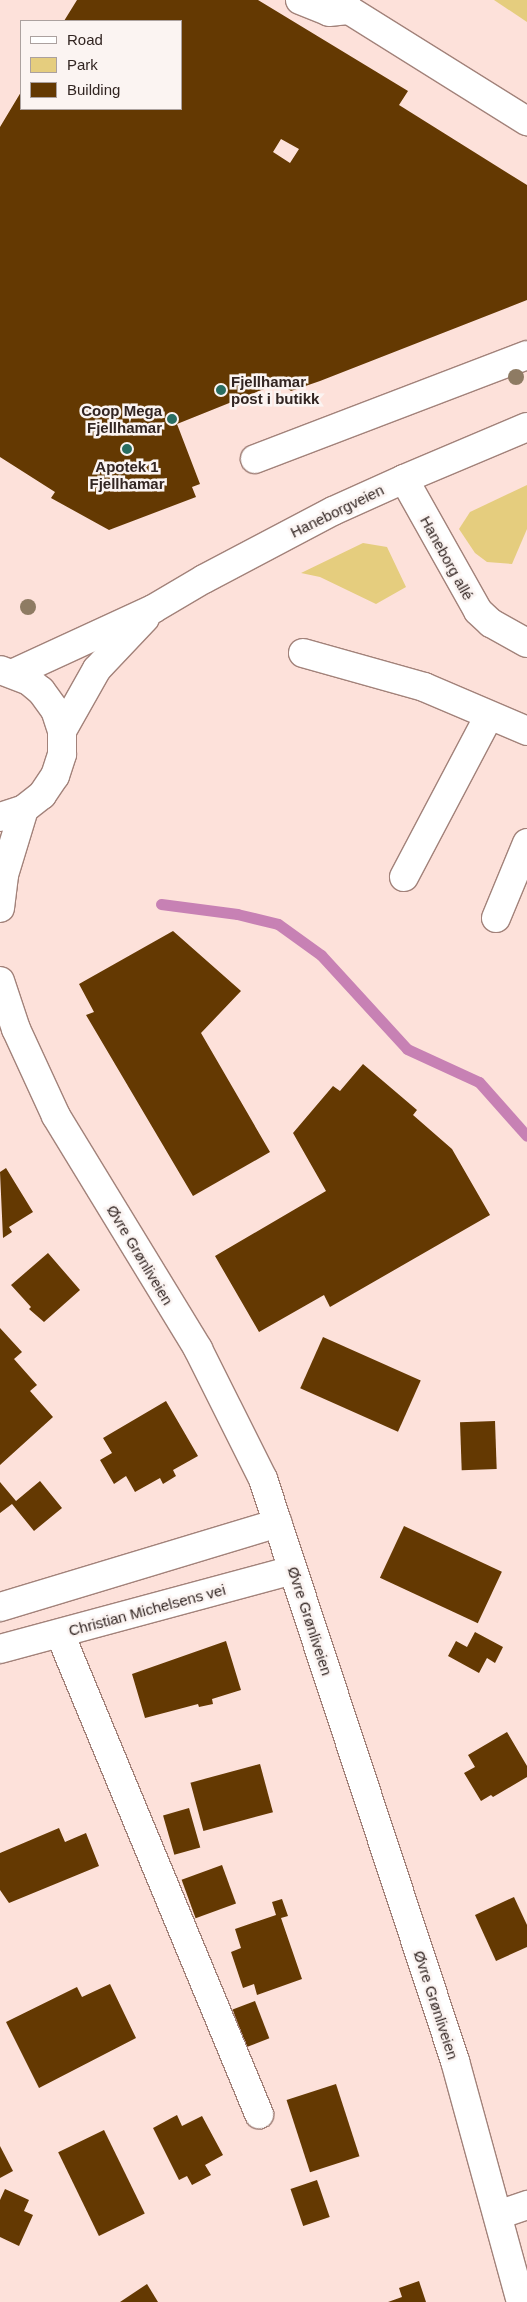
<!DOCTYPE html>
<meta charset="utf-8">
<style>
body{margin:0}
#map{position:relative;width:527px;height:2302px;overflow:hidden;background:#fde1da;font-family:Arial,sans-serif}
div>[style]{position:absolute}
.green>*{inset:0;background:#e5cd7e}
.stream>*{height:11px;margin:-5.5px;padding:0 5.5px;transform-origin:5.5px;border-radius:5.5px;background:#c781b4}
.building>*{inset:0;background:#643902;transform-origin:0 0}
.roads{filter:drop-shadow(1px 0 #a2827a) drop-shadow(-1px 0 #a2827a) drop-shadow(0 1px #a2827a) drop-shadow(0 -1px #a2827a)}
.minor>*{height:28px;margin:-14px;padding:0 14px;transform-origin:14px;border-radius:14px;background:#fff}
.major>*{height:28px;margin:-14px;padding:0 14px;transform-origin:14px;border-radius:14px;background:#fff}
.trees>*{width:16px;height:16px;margin:-8px;border-radius:50%;background:#8e7b63}
.dots>*{width:14px;height:14px;translate:-50% -50%;box-sizing:border-box;border:2px solid #fbf4f2;border-radius:50%}
span{translate:-50% -50%;white-space:nowrap;text-align:center;line-height:1.15;-webkit-text-stroke:5px #fbf4f2;paint-order:stroke}
.poi-label{font-size:15px;color:#322522;font-weight:700}
.left{translate:0 -50%;text-align:left}
.right{translate:-100% -50%;text-align:right}
.street-label{font-size:15px;color:#322522}
.legend{position:absolute;left:20px;top:20px;width:162px;height:90px;box-sizing:border-box;background:#fbf4f2;border:1px solid #aba19f;margin:0;padding:6px 9px;list-style:none;font-size:15px;color:#322522}
.legend li{display:flex;align-items:center;gap:10px;height:25px}
.legend b{width:25px;border:1px solid #aba19f}
</style>
<div id="map">
<div class="green">
<i style="clip-path:polygon(494px 0,527px 0,527px 22px)"></i>
<i style="clip-path:polygon(527px 485px,527px 529px,512px 564px,487px 562px,475px 553px,459px 529px,470px 512px)"></i>
<i style="clip-path:polygon(363px 543px,387px 547px,406px 587px,376px 604px,320px 577px,301px 573px)"></i>
</div>
<div class="stream">
<i style="left:161px;top:904px;width:77px;rotate:7.5deg"></i>
<i style="left:237px;top:914px;width:42px;rotate:13.7deg"></i>
<i style="left:278px;top:924px;width:53px;rotate:35.8deg"></i>
<i style="left:321px;top:955px;width:127px;rotate:47.5deg"></i>
<i style="left:407px;top:1049px;width:79px;rotate:24.6deg"></i>
<i style="left:479px;top:1082px;width:72px;rotate:48.4deg"></i>
</div>
<div class="building">
<i style="clip-path:polygon(evenodd,77px 0,258px 0,408px 91px,399px 105px,527px 185px,527px 300px,320px 381px,291px 391px,279px 383px,177px 424px,200px 484px,192px 487px,196px 497px,109px 530px,51px 498px,55px 492px,0 457px,0 127px,21px 92px,21px 109px,181px 109px,181px 21px,64px 21px,77px 0,281px 139px,299px 149px,290px 163px,273px 152px,281px 139px)"></i>
<i style="clip-path:polygon(173px 931px,241px 991px,201px 1033px,270px 1152px,193px 1196px,86px 1015px,94px 1012px,79px 984px)"></i>
<i style="clip-path:polygon(363px 1064px,417px 1110px,413px 1115px,452px 1149px,490px 1215px,330px 1307px,324px 1295px,259px 1332px,215px 1256px,326px 1191px,293px 1133px,333px 1086px,340px 1091px)"></i>
<i style="clip-path:polygon(6px 1168px,33px 1212px,9px 1227px,12px 1232px,3px 1238px,0 1172px)"></i>
<i style="clip-path:polygon(48px 1253px,80px 1290px,44px 1322px,29px 1309px,31px 1307px,11px 1285px)"></i>
<i style="clip-path:polygon(0 1328px,22px 1352px,14px 1359px,37px 1385px,30px 1391px,53px 1417px,0 1465px)"></i>
<i style="left:323px;top:1337px;width:107px;height:56px;rotate:24deg"></i>
<i style="clip-path:polygon(166px 1401px,198px 1456px,173px 1470px,176px 1476px,163px 1484px,160px 1478px,135px 1492px,126px 1476px,114px 1484px,100px 1460px,112px 1453px,103px 1438px)"></i>
<i style="left:495px;top:1421px;width:48px;height:35px;rotate:88deg"></i>
<i style="clip-path:polygon(40px 1481px,62px 1508px,34px 1531px,12px 1504px,0 1513px,0 1482px,16px 1501px)"></i>
<i style="left:404px;top:1526px;width:108px;height:57px;rotate:25deg"></i>
<i style="clip-path:polygon(475px 1632px,503px 1647px,495px 1663px,487px 1658px,479px 1673px,448px 1656px,456px 1641px,467px 1647px)"></i>
<i style="clip-path:polygon(226px 1641px,241px 1690px,212px 1699px,213px 1704px,199px 1707px,198px 1704px,145px 1718px,132px 1674px)"></i>
<i style="clip-path:polygon(507px 1732px,527px 1766px,527px 1777px,493px 1797px,491px 1795px,481px 1801px,464px 1773px,475px 1767px,468px 1755px)"></i>
<i style="left:260px;top:1764px;width:50px;height:72px;rotate:75deg"></i>
<i style="left:189px;top:1808px;width:41px;height:27px;rotate:74deg"></i>
<i style="clip-path:polygon(59px 1828px,65px 1842px,86px 1833px,99px 1866px,9px 1903px,0 1890px,0 1853px)"></i>
<i style="left:222px;top:1865px;width:41px;height:43px;rotate:70deg"></i>
<i style="clip-path:polygon(514px 1897px,527px 1925px,527px 1947px,496px 1961px,475px 1915px)"></i>
<i style="clip-path:polygon(282px 1899px,288px 1916px,281px 1918px,302px 1979px,257px 1995px,254px 1984px,243px 1988px,231px 1952px,241px 1948px,235px 1929px,276px 1915px,272px 1902px)"></i>
<i style="clip-path:polygon(110px 1984px,136px 2038px,39px 2088px,6px 2022px,77px 1987px,82px 1997px)"></i>
<i style="left:255px;top:2001px;width:40px;height:24px;rotate:69deg"></i>
<i style="left:336px;top:2084px;width:76px;height:52px;rotate:72deg"></i>
<i style="clip-path:polygon(177px 2115px,182px 2126px,202px 2116px,223px 2155px,205px 2165px,211px 2175px,192px 2185px,187px 2176px,179px 2180px,153px 2128px)"></i>
<i style="left:104px;top:2130px;width:93px;height:51px;rotate:64deg"></i>
<i style="clip-path:polygon(0 2146px,13px 2171px,0 2178px)"></i>
<i style="left:317px;top:2180px;width:39px;height:28px;rotate:71deg"></i>
<i style="clip-path:polygon(5px 2189px,29px 2200px,24px 2211px,33px 2215px,19px 2246px,0 2237px,0 2200px)"></i>
<i style="clip-path:polygon(419px 2281px,426px 2302px,388px 2302px,402px 2297px,399px 2288px)"></i>
<i style="clip-path:polygon(147px 2284px,158px 2302px,120px 2302px)"></i>
</div>
<div class="roads">
<div class="minor">
<i style="left:300px;top:0;width:31px;rotate:22deg"></i>
<i style="left:329px;top:12px;width:19px;rotate:-6deg"></i>
<i style="left:348px;top:10px;width:4px;rotate:-104deg"></i>
<i style="left:333px;top:0;width:229px;rotate:32deg"></i>
<i style="left:527px;top:427px;width:134px;rotate:157.1deg"></i>
<i style="left:404px;top:479px;width:151px;rotate:60.7deg"></i>
<i style="left:478px;top:611px;width:18px;rotate:43deg"></i>
<i style="left:491px;top:623px;width:41px;rotate:29.1deg"></i>
<i style="left:255px;top:459px;width:291px;rotate:-20.9deg"></i>
<i style="left:303px;top:653px;width:126px;rotate:15.7deg"></i>
<i style="left:424px;top:687px;width:112px;rotate:23.1deg"></i>
<i style="left:404px;top:877px;width:182px;rotate:-62.2deg"></i>
<i style="left:0;top:908px;width:33px;rotate:-83deg"></i>
<i style="left:4px;top:875px;width:69px;rotate:-73.1deg"></i>
<i style="left:496px;top:918px;width:81px;rotate:-67.5deg"></i>
<i style="left:0;top:981px;width:51px;rotate:71.6deg"></i>
<i style="left:16px;top:1029px;width:96px;rotate:65.3deg"></i>
<i style="left:56px;top:1116px;width:273px;rotate:58.6deg"></i>
<i style="left:198px;top:1349px;width:145px;rotate:63.4deg"></i>
<i style="left:263px;top:1479px;width:613px;rotate:71.74deg"></i>
<i style="left:455px;top:2061px;width:250px;rotate:74.7deg"></i>
<i style="left:0;top:1607px;width:290px;rotate:-16.8deg"></i>
<i style="left:60px;top:1634px;width:520px;rotate:67.48deg"></i>
<i style="left:0;top:1649px;width:303px;rotate:-15.1deg"></i>
<i style="left:498px;top:2215px;width:31px;rotate:-19deg"></i>
</div>
<div class="major">
<i style="left:14px;top:673px;width:153px;rotate:-24.7deg"></i>
<i style="left:153px;top:609px;width:59px;rotate:-30.5deg"></i>
<i style="left:204px;top:579px;width:146px;rotate:-27.8deg"></i>
<i style="left:333px;top:511px;width:78px;rotate:-24.3deg"></i>
<i style="left:62px;top:731px;width:71px;rotate:-60.6deg"></i>
<i style="left:97px;top:669px;width:70px;rotate:-46.7deg"></i>
<i style="left:0;top:817px;width:25px;rotate:-18deg"></i>
<i style="left:24px;top:809px;width:23px;rotate:-38deg"></i>
<i style="left:42px;top:795px;width:23px;rotate:-56deg"></i>
<i style="left:55px;top:776px;width:23px;rotate:-72deg"></i>
<i style="left:62px;top:754px;width:23px;rotate:-90deg"></i>
<i style="left:62px;top:731px;width:22px;rotate:-108deg"></i>
<i style="left:55px;top:710px;width:24px;rotate:-126deg"></i>
<i style="left:41px;top:691px;width:16px;rotate:-140deg"></i>
<i style="left:29px;top:681px;width:30px;rotate:-159deg"></i>
</div>
</div>
<div class="trees">
<i style="left:516px;top:377px"></i>
<i style="left:28px;top:607px"></i>
</div>
<div class="dots">
<i style="left:221px;top:390px;background:#296e62"></i>
<i style="left:172px;top:419px;background:#296e62"></i>
<i style="left:127px;top:449px;background:#296e62"></i>
</div>
<div class="poi-label">
<span class="left" style="left:231px;top:390px">Fjellhamar<br>post i butikk</span>
<span class="right" style="left:162px;top:419px">Coop Mega<br>Fjellhamar</span>
<span style="left:127px;top:475px">Apotek 1<br>Fjellhamar</span>
</div>
<div class="street-label">
<span style="left:337px;top:511px;rotate:-26deg">Haneborgveien</span>
<span style="left:447px;top:558px;rotate:61deg">Haneborg allé</span>
<span style="left:140px;top:1255px;rotate:59deg">Øvre Grønliveien</span>
<span style="left:147px;top:1610px;rotate:-15deg">Christian Michelsens vei</span>
<span style="left:310px;top:1621px;rotate:72deg">Øvre Grønliveien</span>
<span style="left:436px;top:2005px;rotate:72deg">Øvre Grønliveien</span>
</div>
<ul class="legend">
<li><b style="height:6px;background:#fff"></b>Road</li>
<li><b style="height:14px;background:#e5cd7e"></b>Park</li>
<li><b style="height:14px;background:#643902"></b>Building</li>
</ul>
</div>
